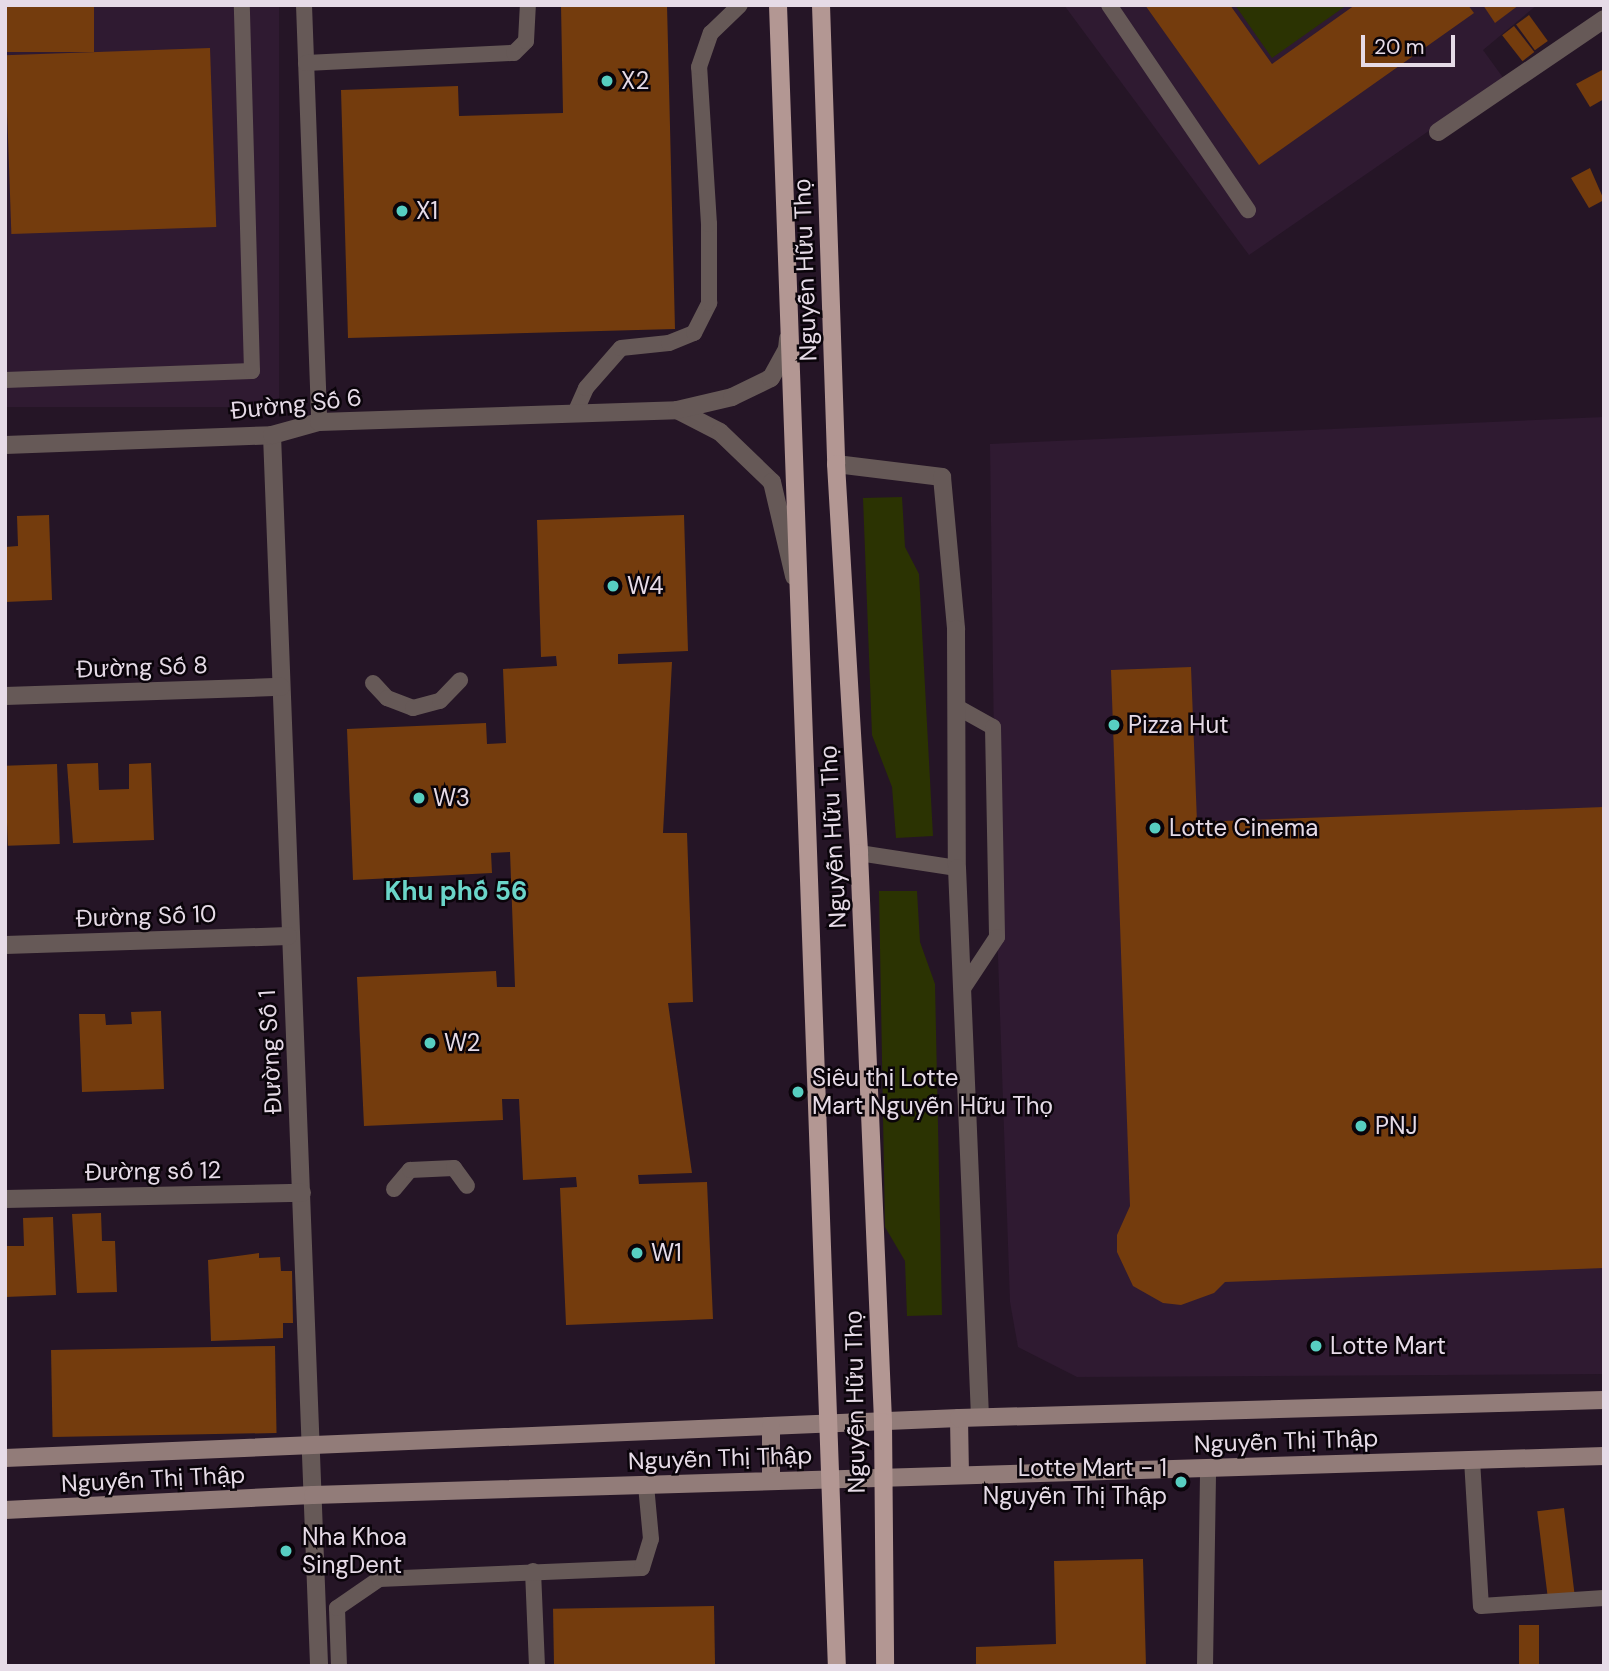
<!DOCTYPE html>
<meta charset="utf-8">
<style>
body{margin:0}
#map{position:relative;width:1609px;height:1671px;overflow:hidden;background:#251526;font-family:"DM Sans",sans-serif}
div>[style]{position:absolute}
.built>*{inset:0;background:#2f1a31;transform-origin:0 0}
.green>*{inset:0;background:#2b3302}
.building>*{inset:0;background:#743c0d;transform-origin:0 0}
.lane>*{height:16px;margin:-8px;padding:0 8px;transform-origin:8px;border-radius:8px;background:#665957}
.street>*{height:18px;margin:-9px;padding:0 9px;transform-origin:9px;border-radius:9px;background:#665957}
.secondary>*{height:18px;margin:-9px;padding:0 9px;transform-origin:9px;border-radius:9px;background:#927c79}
.primary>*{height:18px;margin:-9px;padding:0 9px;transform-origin:9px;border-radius:9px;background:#b39793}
.dots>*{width:19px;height:19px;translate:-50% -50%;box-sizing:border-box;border:4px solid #0a040a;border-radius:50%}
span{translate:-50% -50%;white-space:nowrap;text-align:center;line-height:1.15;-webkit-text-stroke:5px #0a040a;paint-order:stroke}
.poi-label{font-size:24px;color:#e6dbe7}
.left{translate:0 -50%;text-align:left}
.right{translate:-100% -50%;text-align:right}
.street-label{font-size:24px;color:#e6dbe7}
.neighbourhood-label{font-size:26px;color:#6bd5c9;font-weight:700}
.frame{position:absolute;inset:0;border:7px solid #e6dbe7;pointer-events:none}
.scale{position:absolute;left:1361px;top:35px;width:94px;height:32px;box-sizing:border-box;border:4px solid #e6dbe7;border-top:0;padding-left:9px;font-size:21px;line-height:24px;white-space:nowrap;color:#e6dbe7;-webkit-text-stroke:5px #0a040a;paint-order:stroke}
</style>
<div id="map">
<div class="built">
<i style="left:5px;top:5px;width:274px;height:402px"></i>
<i style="clip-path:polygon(1064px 5px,1537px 5px,1483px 50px,1504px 79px,1249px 255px)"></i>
<i style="clip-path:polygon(1604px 417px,1604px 1374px,1077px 1377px,1018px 1347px,1010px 1302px,996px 899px,990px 444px)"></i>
</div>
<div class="green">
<i style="clip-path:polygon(1235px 5px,1347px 5px,1272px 58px)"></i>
<i style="clip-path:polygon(902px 497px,905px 547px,919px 574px,933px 836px,896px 838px,892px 787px,872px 735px,863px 498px)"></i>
<i style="clip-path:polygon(879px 891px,917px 891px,920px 942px,935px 984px,942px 1315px,907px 1316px,905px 1261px,885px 1227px)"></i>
</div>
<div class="building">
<i style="left:5px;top:5px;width:89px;height:47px"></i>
<i style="clip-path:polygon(561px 5px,667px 5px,675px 329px,348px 338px,341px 90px,458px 86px,459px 116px,563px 113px)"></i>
<i style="clip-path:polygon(1145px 5px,1230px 5px,1272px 64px,1355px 5px,1468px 5px,1474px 13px,1259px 165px)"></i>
<i style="clip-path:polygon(1483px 5px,1519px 5px,1495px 23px)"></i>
<i style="left:1529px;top:15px;width:32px;height:16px;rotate:54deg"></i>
<i style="left:1514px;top:26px;width:33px;height:15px;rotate:52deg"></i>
<i style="left:210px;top:48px;width:179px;height:205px;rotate:88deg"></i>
<i style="clip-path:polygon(1604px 69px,1604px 99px,1590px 107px,1576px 84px)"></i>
<i style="clip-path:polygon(1590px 168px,1604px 200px,1589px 208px,1571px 178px)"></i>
<i style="clip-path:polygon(49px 515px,52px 600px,5px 602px,5px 547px,18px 546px,17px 516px)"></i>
<i style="clip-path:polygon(684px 515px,688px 651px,618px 654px,618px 664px,672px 662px,663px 833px,687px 833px,693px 1002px,668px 1003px,692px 1173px,638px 1175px,639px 1184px,707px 1182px,713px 1319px,566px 1325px,560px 1188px,577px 1187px,576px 1177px,523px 1180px,519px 1099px,502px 1099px,503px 1120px,364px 1126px,357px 977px,496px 971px,497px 987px,515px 987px,510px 852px,491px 853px,492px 873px,353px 880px,347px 729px,486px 723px,487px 744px,506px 743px,503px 669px,557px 666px,556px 656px,541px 657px,537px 520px)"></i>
<i style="clip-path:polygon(1191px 667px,1197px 822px,1604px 807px,1604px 1268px,1225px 1282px,1214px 1293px,1181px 1305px,1163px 1303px,1133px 1286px,1117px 1252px,1117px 1235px,1130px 1206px,1111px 670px)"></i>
<i style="clip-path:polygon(98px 763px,99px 790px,129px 789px,129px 764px,151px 763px,154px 840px,73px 843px,67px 764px)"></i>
<i style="left:57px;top:764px;width:80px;height:52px;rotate:88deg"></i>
<i style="clip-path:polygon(161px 1011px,164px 1089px,82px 1092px,79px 1014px,105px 1014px,106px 1025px,132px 1024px,131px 1012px)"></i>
<i style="clip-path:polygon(101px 1213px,102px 1241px,115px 1241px,117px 1292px,77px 1293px,72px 1214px)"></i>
<i style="clip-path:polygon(53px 1217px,56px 1295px,5px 1297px,5px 1246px,24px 1246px,23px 1218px)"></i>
<i style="clip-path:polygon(259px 1253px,259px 1258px,280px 1257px,281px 1271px,292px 1271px,293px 1323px,283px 1323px,283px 1338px,211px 1341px,208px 1260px)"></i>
<i style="left:275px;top:1346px;width:87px;height:224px;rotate:89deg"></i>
<i style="left:1564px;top:1508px;width:85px;height:27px;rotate:83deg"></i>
<i style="clip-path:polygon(1143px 1559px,1146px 1666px,976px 1666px,976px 1647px,1056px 1644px,1054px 1561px)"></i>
<i style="left:714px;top:1606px;width:60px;height:161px;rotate:89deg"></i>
<i style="left:1519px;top:1625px;width:20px;height:40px"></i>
</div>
<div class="lane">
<i style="left:304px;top:5px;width:417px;rotate:87.9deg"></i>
<i style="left:1109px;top:5px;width:248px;rotate:55.9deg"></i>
<i style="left:306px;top:63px;width:208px;rotate:-2.8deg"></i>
<i style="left:514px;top:53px;width:17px;rotate:-45deg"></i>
<i style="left:526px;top:41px;width:36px;rotate:-87deg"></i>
<i style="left:5px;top:380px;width:247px;rotate:-2.1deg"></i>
<i style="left:252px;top:371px;width:366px;rotate:-91.6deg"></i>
<i style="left:575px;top:413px;width:27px;rotate:-66deg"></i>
<i style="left:586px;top:388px;width:53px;rotate:-48.8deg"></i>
<i style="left:621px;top:348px;width:48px;rotate:-5.9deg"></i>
<i style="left:669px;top:343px;width:27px;rotate:-22deg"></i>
<i style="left:694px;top:333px;width:34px;rotate:-63deg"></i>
<i style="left:709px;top:303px;width:79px;rotate:-90deg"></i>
<i style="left:709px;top:224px;width:157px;rotate:-93.6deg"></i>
<i style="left:699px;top:67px;width:36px;rotate:-71deg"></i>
<i style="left:711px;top:33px;width:40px;rotate:-44deg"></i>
<i style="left:373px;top:683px;width:21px;rotate:47deg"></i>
<i style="left:387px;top:698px;width:28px;rotate:21deg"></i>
<i style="left:413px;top:708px;width:28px;rotate:-15deg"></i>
<i style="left:440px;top:701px;width:29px;rotate:-46deg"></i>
<i style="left:957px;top:707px;width:41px;rotate:29.1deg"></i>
<i style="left:993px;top:727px;width:210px;rotate:88.9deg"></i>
<i style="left:997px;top:937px;width:64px;rotate:123.4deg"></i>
<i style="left:859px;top:853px;width:99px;rotate:8.7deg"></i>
<i style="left:394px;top:1189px;width:25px;rotate:-50deg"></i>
<i style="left:410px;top:1170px;width:44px;rotate:-2.6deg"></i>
<i style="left:454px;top:1168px;width:22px;rotate:54deg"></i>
<i style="left:1472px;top:1460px;width:146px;rotate:86.5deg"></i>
<i style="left:1481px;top:1606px;width:123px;rotate:-3.7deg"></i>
<i style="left:533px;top:1571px;width:95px;rotate:87.6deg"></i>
<i style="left:339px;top:1666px;width:58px;rotate:-92deg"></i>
<i style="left:337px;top:1608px;width:51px;rotate:-34.6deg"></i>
<i style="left:379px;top:1579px;width:263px;rotate:-2.4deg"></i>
<i style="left:642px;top:1568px;width:30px;rotate:-73deg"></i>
<i style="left:651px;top:1539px;width:54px;rotate:-95.3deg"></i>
<i style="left:1205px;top:1666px;width:198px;rotate:-89.1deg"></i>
</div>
<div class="street">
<i style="left:1438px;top:132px;width:201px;rotate:-34.2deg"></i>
<i style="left:677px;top:410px;width:48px;rotate:27.1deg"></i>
<i style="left:720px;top:432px;width:72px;rotate:43.9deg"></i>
<i style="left:772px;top:482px;width:97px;rotate:76.8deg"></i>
<i style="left:272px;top:435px;width:1232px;rotate:87.81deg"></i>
<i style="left:5px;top:445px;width:267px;rotate:-2.1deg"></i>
<i style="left:272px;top:435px;width:49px;rotate:-15.5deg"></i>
<i style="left:319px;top:422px;width:358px;rotate:-1.9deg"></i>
<i style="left:677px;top:410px;width:57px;rotate:-13.3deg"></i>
<i style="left:732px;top:397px;width:43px;rotate:-26deg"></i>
<i style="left:771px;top:378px;width:33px;rotate:-61deg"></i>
<i style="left:787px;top:349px;width:10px;rotate:-84deg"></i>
<i style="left:836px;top:464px;width:107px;rotate:7deg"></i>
<i style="left:942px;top:477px;width:153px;rotate:84.7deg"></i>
<i style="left:956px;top:629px;width:239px;rotate:89.8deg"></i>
<i style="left:957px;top:868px;width:549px;rotate:87.6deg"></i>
<i style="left:5px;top:696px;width:276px;rotate:-1.9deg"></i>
<i style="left:5px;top:945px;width:283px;rotate:-1.8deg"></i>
<i style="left:5px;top:1199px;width:297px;rotate:-1.2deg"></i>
</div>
<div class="secondary">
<i style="left:959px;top:1418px;width:57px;rotate:89deg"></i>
<i style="left:5px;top:1458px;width:955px;rotate:-2.4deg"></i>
<i style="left:959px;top:1418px;width:645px;rotate:-1.6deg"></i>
<i style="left:771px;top:1481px;width:54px;rotate:-90deg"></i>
<i style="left:5px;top:1510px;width:308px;rotate:-2.8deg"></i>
<i style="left:313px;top:1495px;width:1292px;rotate:-1.73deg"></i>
</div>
<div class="primary">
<i style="left:778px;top:5px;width:1662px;rotate:87.97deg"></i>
<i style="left:821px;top:5px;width:459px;rotate:88.1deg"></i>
<i style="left:836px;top:464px;width:390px;rotate:86.6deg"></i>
<i style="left:859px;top:853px;width:570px;rotate:87.58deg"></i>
<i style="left:883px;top:1422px;width:244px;rotate:89.5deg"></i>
</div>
<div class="dots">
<i style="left:607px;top:81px;background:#57cec1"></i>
<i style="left:402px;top:211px;background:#57cec1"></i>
<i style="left:613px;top:586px;background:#57cec1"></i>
<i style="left:1114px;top:725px;background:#57cec1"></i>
<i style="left:419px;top:798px;background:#57cec1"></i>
<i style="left:1155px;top:828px;background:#57cec1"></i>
<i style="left:430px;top:1043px;background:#57cec1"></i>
<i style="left:798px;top:1092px;background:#57cec1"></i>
<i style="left:1361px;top:1126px;background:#57cec1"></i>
<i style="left:637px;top:1253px;background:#57cec1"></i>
<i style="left:1316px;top:1346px;background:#57cec1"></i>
<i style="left:1181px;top:1482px;background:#57cec1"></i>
<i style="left:286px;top:1551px;background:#57cec1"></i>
</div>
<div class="poi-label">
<span class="left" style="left:621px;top:81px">X2</span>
<span class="left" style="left:416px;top:211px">X1</span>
<span class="left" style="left:627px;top:586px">W4</span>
<span class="left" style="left:1128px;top:725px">Pizza Hut</span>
<span class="left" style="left:433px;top:798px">W3</span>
<span class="left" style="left:1169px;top:828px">Lotte Cinema</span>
<span class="left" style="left:444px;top:1043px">W2</span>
<span class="left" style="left:812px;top:1092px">Siêu thị Lotte<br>Mart Nguyễn Hữu Thọ</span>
<span class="left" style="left:1375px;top:1126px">PNJ</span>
<span class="left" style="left:651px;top:1253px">W1</span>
<span class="left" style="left:1330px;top:1346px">Lotte Mart</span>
<span class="right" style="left:1167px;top:1482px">Lotte Mart - 1<br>Nguyễn Thị Thập</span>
<span class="left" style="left:302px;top:1551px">Nha Khoa<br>SingDent</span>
</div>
<div class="street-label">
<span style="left:805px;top:270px;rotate:-92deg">Nguyễn Hữu Thọ</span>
<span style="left:296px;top:404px;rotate:-6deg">Đường Số 6</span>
<span style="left:142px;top:667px;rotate:-2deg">Đường Số 8</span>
<span style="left:833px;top:837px;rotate:-93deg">Nguyễn Hữu Thọ</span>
<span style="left:146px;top:916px;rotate:-2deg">Đường Số 10</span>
<span style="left:270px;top:1052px;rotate:-93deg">Đường Số 1</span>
<span style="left:153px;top:1171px;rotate:-1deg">Đường số 12</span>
<span style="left:855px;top:1402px;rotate:-91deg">Nguyễn Hữu Thọ</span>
<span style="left:1286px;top:1441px;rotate:-2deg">Nguyễn Thị Thập</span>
<span style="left:720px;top:1458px;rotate:-2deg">Nguyễn Thị Thập</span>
<span style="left:153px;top:1479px;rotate:-3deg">Nguyễn Thị Thập</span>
</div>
<div class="neighbourhood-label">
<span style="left:456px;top:892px">Khu phố 56</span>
</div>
<div class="frame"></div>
<div class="scale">20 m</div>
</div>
